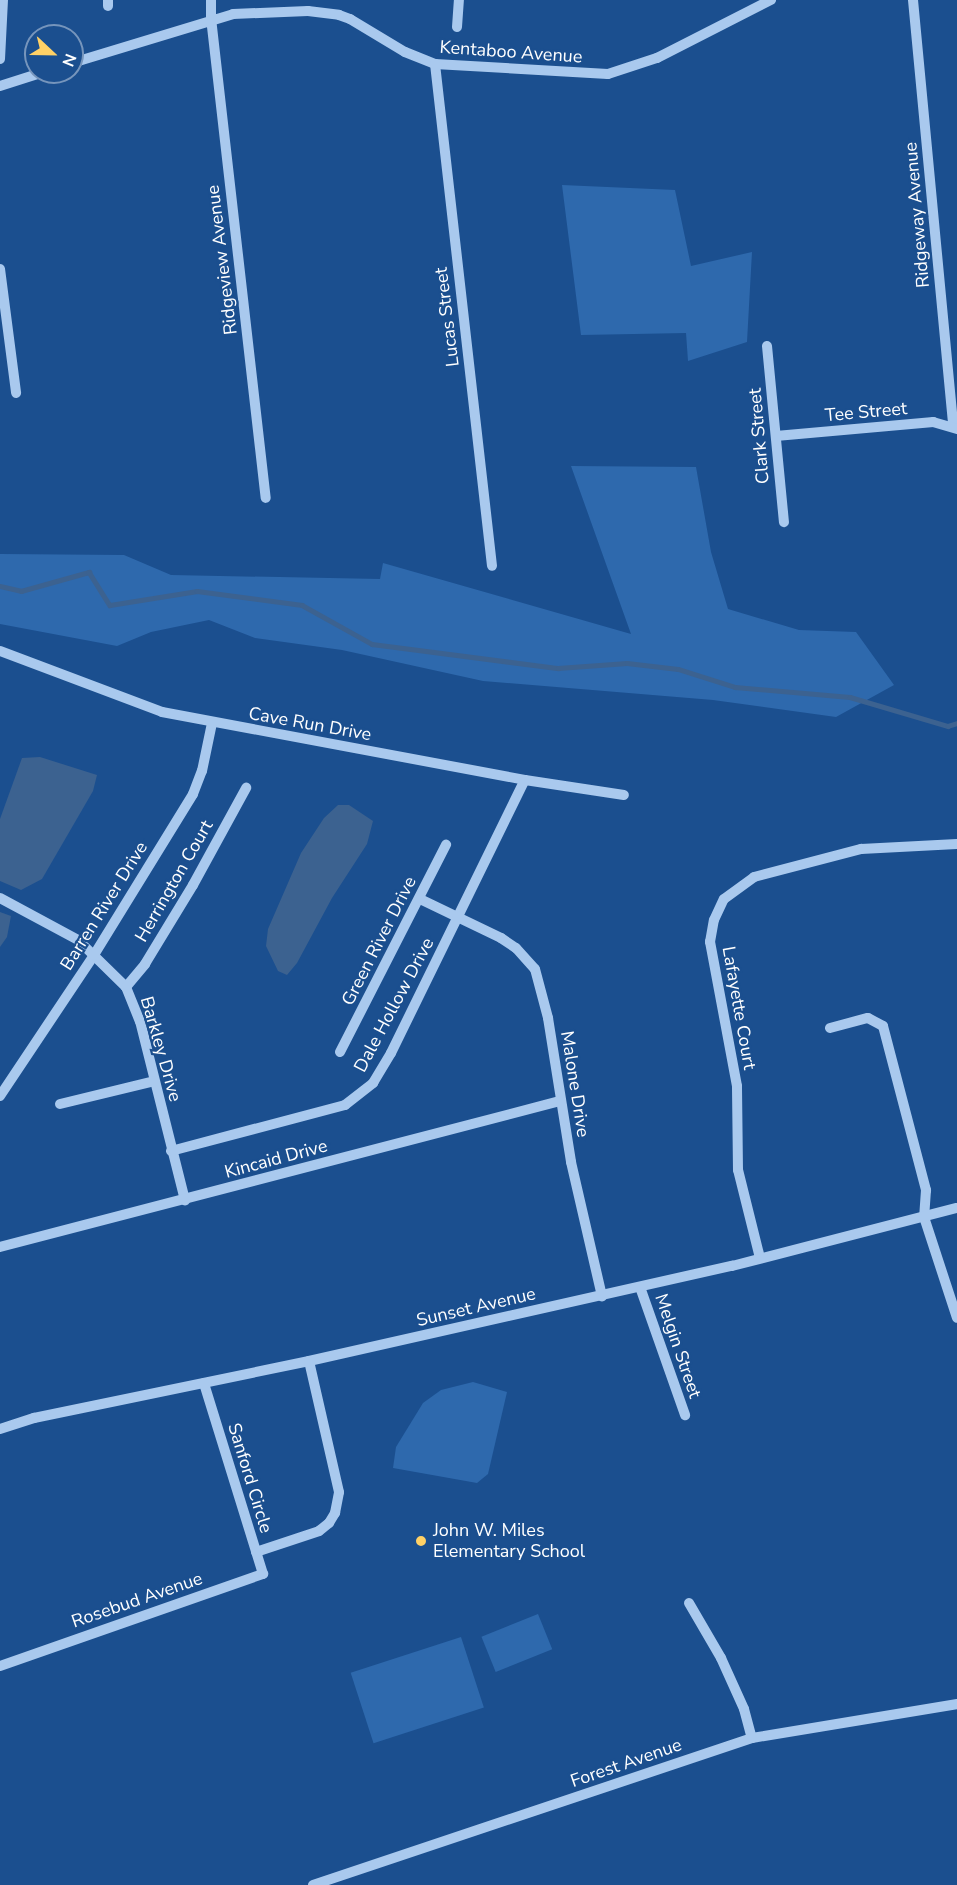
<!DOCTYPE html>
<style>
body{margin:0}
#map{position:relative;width:957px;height:1885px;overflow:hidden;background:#1b4f8f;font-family:"Nunito Sans",sans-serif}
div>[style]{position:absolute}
.green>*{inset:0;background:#2e69ad;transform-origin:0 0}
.water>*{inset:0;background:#3c6290}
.stream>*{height:4.5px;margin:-2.25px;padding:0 2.25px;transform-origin:2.25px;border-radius:2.25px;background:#3c6290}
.minor>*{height:10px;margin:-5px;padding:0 5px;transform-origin:5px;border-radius:5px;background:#a9c9ee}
.dots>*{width:16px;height:16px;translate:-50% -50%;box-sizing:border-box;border:3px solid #1b4f8f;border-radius:50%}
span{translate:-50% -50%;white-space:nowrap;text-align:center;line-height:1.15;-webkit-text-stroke:4.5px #1b4f8f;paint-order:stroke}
.street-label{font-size:18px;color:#fff}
.poi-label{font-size:18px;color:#fff}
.left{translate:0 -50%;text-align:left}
.north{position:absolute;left:24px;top:24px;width:60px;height:60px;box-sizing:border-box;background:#1b4f8f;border:2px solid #7695bc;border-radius:50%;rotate:112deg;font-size:16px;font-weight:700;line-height:24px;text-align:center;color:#fff}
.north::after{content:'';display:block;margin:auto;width:21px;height:27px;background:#ffd166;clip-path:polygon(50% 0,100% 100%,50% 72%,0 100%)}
</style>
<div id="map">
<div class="green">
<i style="clip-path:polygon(562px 185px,675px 190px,691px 266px,752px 252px,747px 342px,688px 361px,686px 333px,581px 335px)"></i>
<i style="clip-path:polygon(571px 466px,696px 467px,711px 552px,728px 609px,799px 630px,856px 632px,894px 685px,836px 717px,713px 700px,483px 681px,342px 650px,255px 638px,209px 620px,151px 632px,117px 646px,0 624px,0 554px,124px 555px,171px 575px,380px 579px,383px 563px,631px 634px)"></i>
<i style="clip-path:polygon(473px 1382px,507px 1392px,488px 1474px,477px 1483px,393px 1468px,396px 1447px,423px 1403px,441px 1390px)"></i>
<i style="left:538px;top:1614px;width:38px;height:61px;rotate:68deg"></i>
<i style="left:461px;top:1637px;width:74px;height:116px;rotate:72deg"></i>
</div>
<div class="water">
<i style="clip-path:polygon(40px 757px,97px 775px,93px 791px,42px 879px,21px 890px,0 881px,0 819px,22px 758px)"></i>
<i style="clip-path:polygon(338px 805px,349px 805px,373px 821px,367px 844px,332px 898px,297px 963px,287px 975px,278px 971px,266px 946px,268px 929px,301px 853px,324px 818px)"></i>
<i style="clip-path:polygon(0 912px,11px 916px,7px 937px,0 947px)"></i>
</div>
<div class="stream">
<i style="left:0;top:586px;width:22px;rotate:13deg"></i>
<i style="left:21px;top:591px;width:71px;rotate:-15.6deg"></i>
<i style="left:89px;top:572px;width:39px;rotate:58deg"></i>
<i style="left:110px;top:605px;width:88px;rotate:-9.1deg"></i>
<i style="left:197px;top:591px;width:106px;rotate:7.6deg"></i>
<i style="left:302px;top:605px;width:80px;rotate:29.1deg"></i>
<i style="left:372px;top:644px;width:188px;rotate:7.4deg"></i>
<i style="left:558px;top:668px;width:69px;rotate:-4.1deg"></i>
<i style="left:627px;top:663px;width:51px;rotate:6.7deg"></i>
<i style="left:678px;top:669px;width:60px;rotate:17.5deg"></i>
<i style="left:735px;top:687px;width:115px;rotate:5deg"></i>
<i style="left:850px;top:697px;width:102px;rotate:16.5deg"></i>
<i style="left:948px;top:726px;width:9px;rotate:-18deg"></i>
</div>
<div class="minor">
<i style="left:211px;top:0;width:18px;rotate:90deg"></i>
<i style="left:211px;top:18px;width:483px;rotate:83.5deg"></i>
<i style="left:913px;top:0;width:429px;rotate:84.6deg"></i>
<i style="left:108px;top:6px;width:6px;rotate:-90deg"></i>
<i style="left:457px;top:27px;width:27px;rotate:-86deg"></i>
<i style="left:0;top:59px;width:59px;rotate:-87.1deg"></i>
<i style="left:72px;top:63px;width:168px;rotate:-16.9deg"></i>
<i style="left:233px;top:14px;width:75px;rotate:-2.3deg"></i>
<i style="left:308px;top:11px;width:31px;rotate:7deg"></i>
<i style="left:339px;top:15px;width:12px;rotate:20deg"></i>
<i style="left:350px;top:19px;width:64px;rotate:31deg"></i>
<i style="left:405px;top:52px;width:32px;rotate:22deg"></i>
<i style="left:435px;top:64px;width:173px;rotate:3.3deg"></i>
<i style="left:608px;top:74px;width:52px;rotate:-18.1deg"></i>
<i style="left:657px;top:58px;width:128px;rotate:-27deg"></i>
<i style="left:435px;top:64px;width:505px;rotate:83.52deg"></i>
<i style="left:0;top:86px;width:46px;rotate:-17.7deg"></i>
<i style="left:0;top:269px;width:125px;rotate:82.6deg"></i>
<i style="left:767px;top:346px;width:177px;rotate:84.5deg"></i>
<i style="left:776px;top:436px;width:158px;rotate:-5.1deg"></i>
<i style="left:933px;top:422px;width:25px;rotate:16deg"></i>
<i style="left:0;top:651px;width:173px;rotate:20.6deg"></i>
<i style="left:162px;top:712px;width:369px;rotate:10.6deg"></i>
<i style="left:525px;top:780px;width:100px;rotate:8.6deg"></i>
<i style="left:0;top:898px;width:89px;rotate:28.3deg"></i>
<i style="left:78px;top:940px;width:67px;rotate:44.4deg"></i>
<i style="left:126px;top:987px;width:37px;rotate:68deg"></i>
<i style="left:140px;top:1021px;width:185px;rotate:75.9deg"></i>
<i style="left:420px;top:899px;width:90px;rotate:25.7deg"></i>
<i style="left:501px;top:938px;width:18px;rotate:34deg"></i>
<i style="left:516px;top:948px;width:28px;rotate:48deg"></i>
<i style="left:535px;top:969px;width:51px;rotate:75.1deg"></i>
<i style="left:548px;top:1018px;width:146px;rotate:80.9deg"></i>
<i style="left:571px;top:1162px;width:138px;rotate:77deg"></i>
<i style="left:126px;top:987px;width:30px;rotate:-50deg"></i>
<i style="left:145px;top:964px;width:92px;rotate:-58.7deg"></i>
<i style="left:193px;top:885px;width:111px;rotate:-61.3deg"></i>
<i style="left:830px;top:1028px;width:39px;rotate:-15deg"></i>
<i style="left:868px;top:1018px;width:17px;rotate:28deg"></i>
<i style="left:883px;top:1026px;width:170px;rotate:75.3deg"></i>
<i style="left:926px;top:1190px;width:27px;rotate:94deg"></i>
<i style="left:924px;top:1217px;width:106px;rotate:71.9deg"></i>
<i style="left:340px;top:1052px;width:233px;rotate:-62.9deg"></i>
<i style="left:0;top:1096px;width:169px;rotate:-56.3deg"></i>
<i style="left:94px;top:955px;width:189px;rotate:-58.4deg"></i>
<i style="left:193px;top:794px;width:25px;rotate:-69deg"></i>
<i style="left:202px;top:771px;width:49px;rotate:-78.2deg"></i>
<i style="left:60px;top:1104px;width:97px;rotate:-13.7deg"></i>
<i style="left:171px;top:1151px;width:180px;rotate:-14.8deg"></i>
<i style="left:345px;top:1105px;width:36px;rotate:-38deg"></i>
<i style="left:373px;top:1083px;width:35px;rotate:-59deg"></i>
<i style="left:391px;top:1053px;width:304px;rotate:-63.9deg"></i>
<i style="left:0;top:1247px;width:579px;rotate:-14.61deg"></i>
<i style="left:760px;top:1258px;width:91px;rotate:-104deg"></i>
<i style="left:738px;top:1170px;width:84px;rotate:-90.7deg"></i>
<i style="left:737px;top:1086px;width:147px;rotate:-100.6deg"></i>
<i style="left:710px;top:942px;width:22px;rotate:-80deg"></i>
<i style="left:714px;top:920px;width:23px;rotate:-65deg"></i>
<i style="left:724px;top:899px;width:37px;rotate:-36deg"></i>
<i style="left:754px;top:877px;width:111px;rotate:-14.7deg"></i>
<i style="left:861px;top:849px;width:96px;rotate:-3deg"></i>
<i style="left:640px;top:1287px;width:136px;rotate:70.6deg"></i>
<i style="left:0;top:1429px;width:36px;rotate:-18deg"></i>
<i style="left:34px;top:1418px;width:281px;rotate:-11.7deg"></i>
<i style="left:309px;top:1361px;width:434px;rotate:-12.7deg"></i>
<i style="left:732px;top:1266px;width:232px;rotate:-14.5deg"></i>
<i style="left:256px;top:1552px;width:66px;rotate:-18.4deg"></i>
<i style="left:319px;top:1531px;width:13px;rotate:-39deg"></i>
<i style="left:329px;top:1523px;width:12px;rotate:-59deg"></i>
<i style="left:335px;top:1513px;width:21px;rotate:-79deg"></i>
<i style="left:339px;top:1492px;width:134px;rotate:-102.9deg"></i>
<i style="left:689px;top:1603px;width:64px;rotate:59.8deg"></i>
<i style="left:721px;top:1658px;width:56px;rotate:65.7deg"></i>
<i style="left:744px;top:1709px;width:30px;rotate:75deg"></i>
<i style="left:0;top:1666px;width:279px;rotate:-19.3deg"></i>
<i style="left:263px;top:1574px;width:200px;rotate:-107.2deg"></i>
<i style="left:313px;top:1885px;width:463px;rotate:-18.5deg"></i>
<i style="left:752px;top:1738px;width:208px;rotate:-9.4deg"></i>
</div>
<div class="dots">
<i style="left:421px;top:1541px;background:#ffd166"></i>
</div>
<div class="street-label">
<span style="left:511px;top:52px;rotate:4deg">Kentaboo Avenue</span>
<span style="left:917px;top:215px;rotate:-95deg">Ridgeway Avenue</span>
<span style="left:222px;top:260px;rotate:-97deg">Ridgeview Avenue</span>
<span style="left:447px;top:317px;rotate:-97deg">Lucas Street</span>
<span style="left:866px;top:412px;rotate:-5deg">Tee Street</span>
<span style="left:759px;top:436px;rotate:-95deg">Clark Street</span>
<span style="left:310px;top:724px;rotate:10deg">Cave Run Drive</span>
<span style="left:174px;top:881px;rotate:-60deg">Herrington Court</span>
<span style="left:104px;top:906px;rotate:-58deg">Barren River Drive</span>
<span style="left:379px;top:941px;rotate:-63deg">Green River Drive</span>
<span style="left:394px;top:1005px;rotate:-62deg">Dale Hollow Drive</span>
<span style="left:739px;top:1008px;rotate:80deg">Lafayette Court</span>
<span style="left:161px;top:1049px;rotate:74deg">Barkley Drive</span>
<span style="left:575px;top:1084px;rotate:81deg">Malone Drive</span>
<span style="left:276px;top:1159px;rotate:-15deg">Kincaid Drive</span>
<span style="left:476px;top:1307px;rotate:-13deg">Sunset Avenue</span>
<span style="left:678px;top:1346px;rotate:71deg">Melgin Street</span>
<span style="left:250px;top:1478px;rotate:73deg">Sanford Circle</span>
<span style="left:137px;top:1600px;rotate:-19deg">Rosebud Avenue</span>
<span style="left:626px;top:1763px;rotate:-19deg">Forest Avenue</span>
</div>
<div class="poi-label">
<span class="left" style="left:433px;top:1541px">John W. Miles<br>Elementary School</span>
</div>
<div class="north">N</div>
</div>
